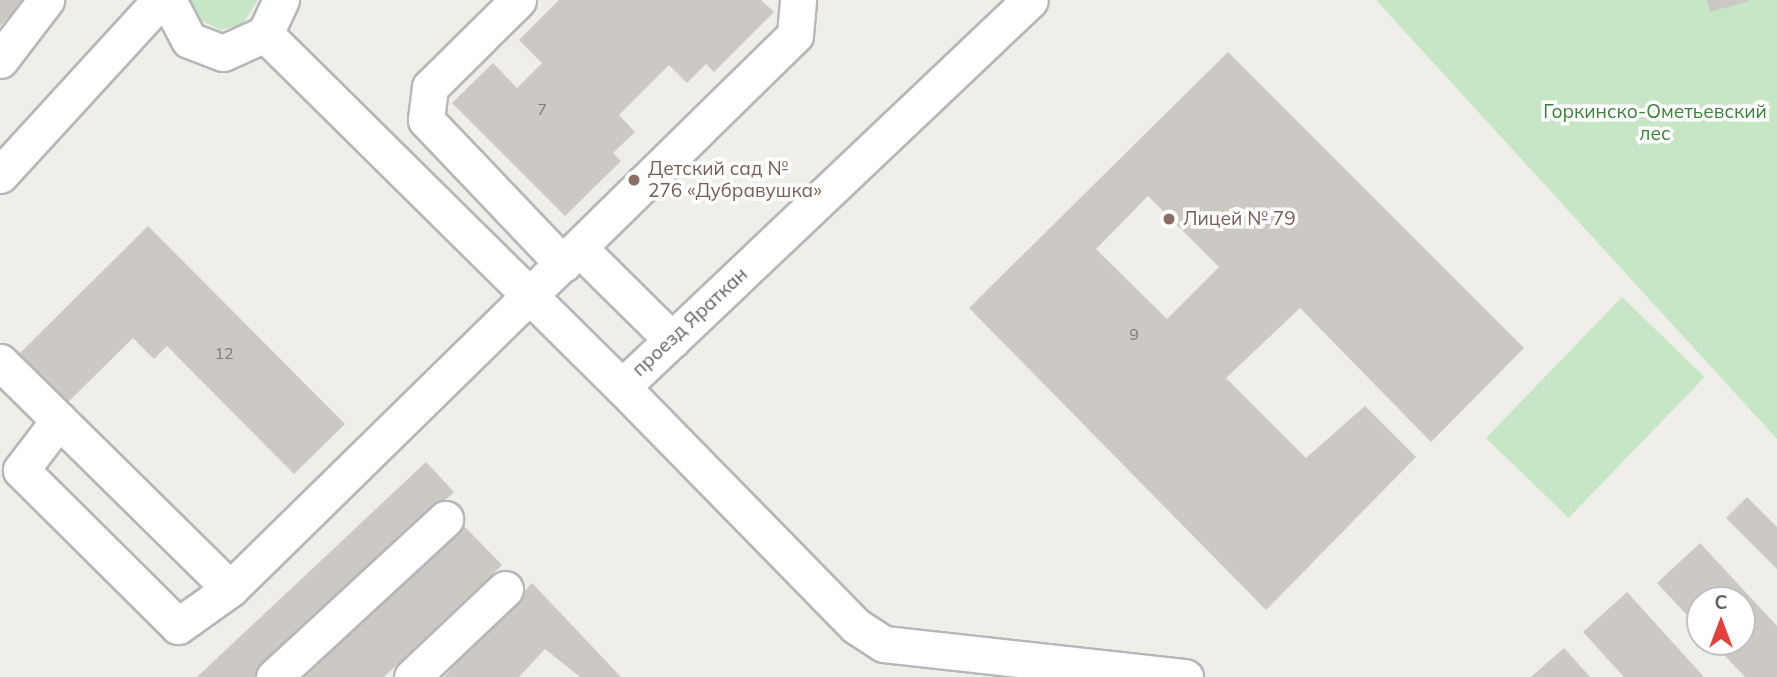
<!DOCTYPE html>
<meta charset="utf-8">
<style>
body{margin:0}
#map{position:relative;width:1777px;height:677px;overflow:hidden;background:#f0eee8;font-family:Mulish,sans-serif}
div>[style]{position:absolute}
.green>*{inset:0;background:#c7e6c6;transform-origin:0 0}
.building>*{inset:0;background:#ccc9c4}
.roads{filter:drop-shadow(2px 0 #b5b8bb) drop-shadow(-2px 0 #b5b8bb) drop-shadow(0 2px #b5b8bb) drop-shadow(0 -2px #b5b8bb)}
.minor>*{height:35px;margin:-17.5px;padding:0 17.5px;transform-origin:17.5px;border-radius:17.5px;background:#fff}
.dots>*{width:19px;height:19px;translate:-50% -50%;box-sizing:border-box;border:4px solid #fff;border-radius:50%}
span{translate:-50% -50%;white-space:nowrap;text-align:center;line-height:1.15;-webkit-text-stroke:7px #fff;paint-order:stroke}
.number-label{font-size:16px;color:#7a7c7e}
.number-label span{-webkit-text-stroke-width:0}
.park-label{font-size:19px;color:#3a8439}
.education-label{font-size:19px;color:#785e54}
.left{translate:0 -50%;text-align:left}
.street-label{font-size:19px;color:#5f6367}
.north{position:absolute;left:1686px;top:586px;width:70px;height:70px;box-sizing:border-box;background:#fff;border:2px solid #bfc1c2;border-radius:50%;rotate:0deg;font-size:19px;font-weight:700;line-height:28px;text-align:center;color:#5f6367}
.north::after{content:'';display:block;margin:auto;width:24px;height:32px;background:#e33f3b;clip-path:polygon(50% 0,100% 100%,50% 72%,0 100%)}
</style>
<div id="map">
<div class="green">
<i style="clip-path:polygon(189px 0,258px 0,242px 25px,220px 30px,199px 19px)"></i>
<i style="clip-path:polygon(1376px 0,1777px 0,1777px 439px)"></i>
<i style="left:1622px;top:297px;width:115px;height:196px;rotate:44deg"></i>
</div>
<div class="building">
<i style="clip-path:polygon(0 0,26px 0,0 26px)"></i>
<i style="clip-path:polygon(559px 0,761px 0,774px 12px,714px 72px,706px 64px,687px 83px,669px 65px,619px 115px,635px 132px,613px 153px,621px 161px,565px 216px,452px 103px,493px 63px,517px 88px,542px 63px,519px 40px)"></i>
<i style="clip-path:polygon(1707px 0,1748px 0,1749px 1px,1710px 12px)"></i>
<i style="clip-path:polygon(evenodd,1228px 52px,1524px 348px,1431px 442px,1300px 308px,1226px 378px,1306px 458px,1365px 406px,1416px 457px,1266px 610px,969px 308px,1228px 52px,1148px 196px,1219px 267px,1167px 319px,1096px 249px,1148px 196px)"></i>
<i style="clip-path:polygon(148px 226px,345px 424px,294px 474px,167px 346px,154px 359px,133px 338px,60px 410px,12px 361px)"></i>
<i style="clip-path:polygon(426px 462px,454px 492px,257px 677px,197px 677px)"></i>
<i style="clip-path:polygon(1747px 497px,1777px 527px,1777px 569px,1726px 518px)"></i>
<i style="clip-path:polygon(464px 526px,502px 565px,384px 677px,305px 677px)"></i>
<i style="clip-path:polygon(1700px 543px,1777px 626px,1777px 677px,1745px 677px,1712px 642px,1742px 642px,1742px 600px,1700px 600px,1700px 629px,1657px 583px)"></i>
<i style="clip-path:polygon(532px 583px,621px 677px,580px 677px,545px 649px,519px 677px,444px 677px)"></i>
<i style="clip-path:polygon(1627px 592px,1704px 677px,1624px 677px,1583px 632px)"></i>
<i style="clip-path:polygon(1564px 648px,1590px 677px,1531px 677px)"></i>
</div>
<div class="roads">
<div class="minor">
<i style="left:168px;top:0;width:45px;rotate:62.3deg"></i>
<i style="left:189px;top:40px;width:36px;rotate:21deg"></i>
<i style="left:223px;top:53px;width:46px;rotate:-24.3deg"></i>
<i style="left:265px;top:34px;width:38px;rotate:-65deg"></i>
<i style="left:518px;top:0;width:124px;rotate:135.3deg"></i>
<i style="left:430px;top:87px;width:33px;rotate:97deg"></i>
<i style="left:426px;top:120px;width:199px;rotate:46.4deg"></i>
<i style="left:265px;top:34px;width:502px;rotate:44.68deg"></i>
<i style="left:622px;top:387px;width:562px;rotate:-43.49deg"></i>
<i style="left:0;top:60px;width:76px;rotate:-52.5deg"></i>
<i style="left:0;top:175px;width:226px;rotate:-47.5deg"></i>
<i style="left:153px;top:8px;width:16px;rotate:-15deg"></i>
<i style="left:579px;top:248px;width:131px;rotate:44.7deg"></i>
<i style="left:0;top:362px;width:323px;rotate:44.6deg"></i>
<i style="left:230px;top:589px;width:791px;rotate:-44.44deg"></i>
<i style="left:795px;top:35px;width:35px;rotate:-85deg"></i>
<i style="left:622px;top:387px;width:334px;rotate:45.6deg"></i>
<i style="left:856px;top:626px;width:33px;rotate:33deg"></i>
<i style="left:884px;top:644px;width:303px;rotate:6.3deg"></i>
<i style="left:59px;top:420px;width:63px;rotate:127.2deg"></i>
<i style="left:21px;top:470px;width:221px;rotate:44.8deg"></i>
<i style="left:178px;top:626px;width:64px;rotate:-35.4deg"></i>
<i style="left:274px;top:677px;width:233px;rotate:-42.7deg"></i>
<i style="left:412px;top:677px;width:128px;rotate:-43.4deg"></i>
</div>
</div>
<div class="dots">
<i style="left:634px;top:180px;background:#8d6e63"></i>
<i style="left:1169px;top:219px;background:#8d6e63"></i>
</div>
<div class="number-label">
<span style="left:542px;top:109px">7</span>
<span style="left:1134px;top:334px">9</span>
<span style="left:224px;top:353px">12</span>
</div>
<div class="park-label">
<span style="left:1655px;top:123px">Горкинско-Ометьевский<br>лес</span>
</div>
<div class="education-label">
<span class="left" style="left:648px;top:180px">Детский сад №<br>276 «Дубравушка»</span>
<span class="left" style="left:1183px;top:219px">Лицей № 79</span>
</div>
<div class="street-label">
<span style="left:690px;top:322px;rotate:-43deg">проезд Яраткан</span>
</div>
<div class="north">С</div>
</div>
